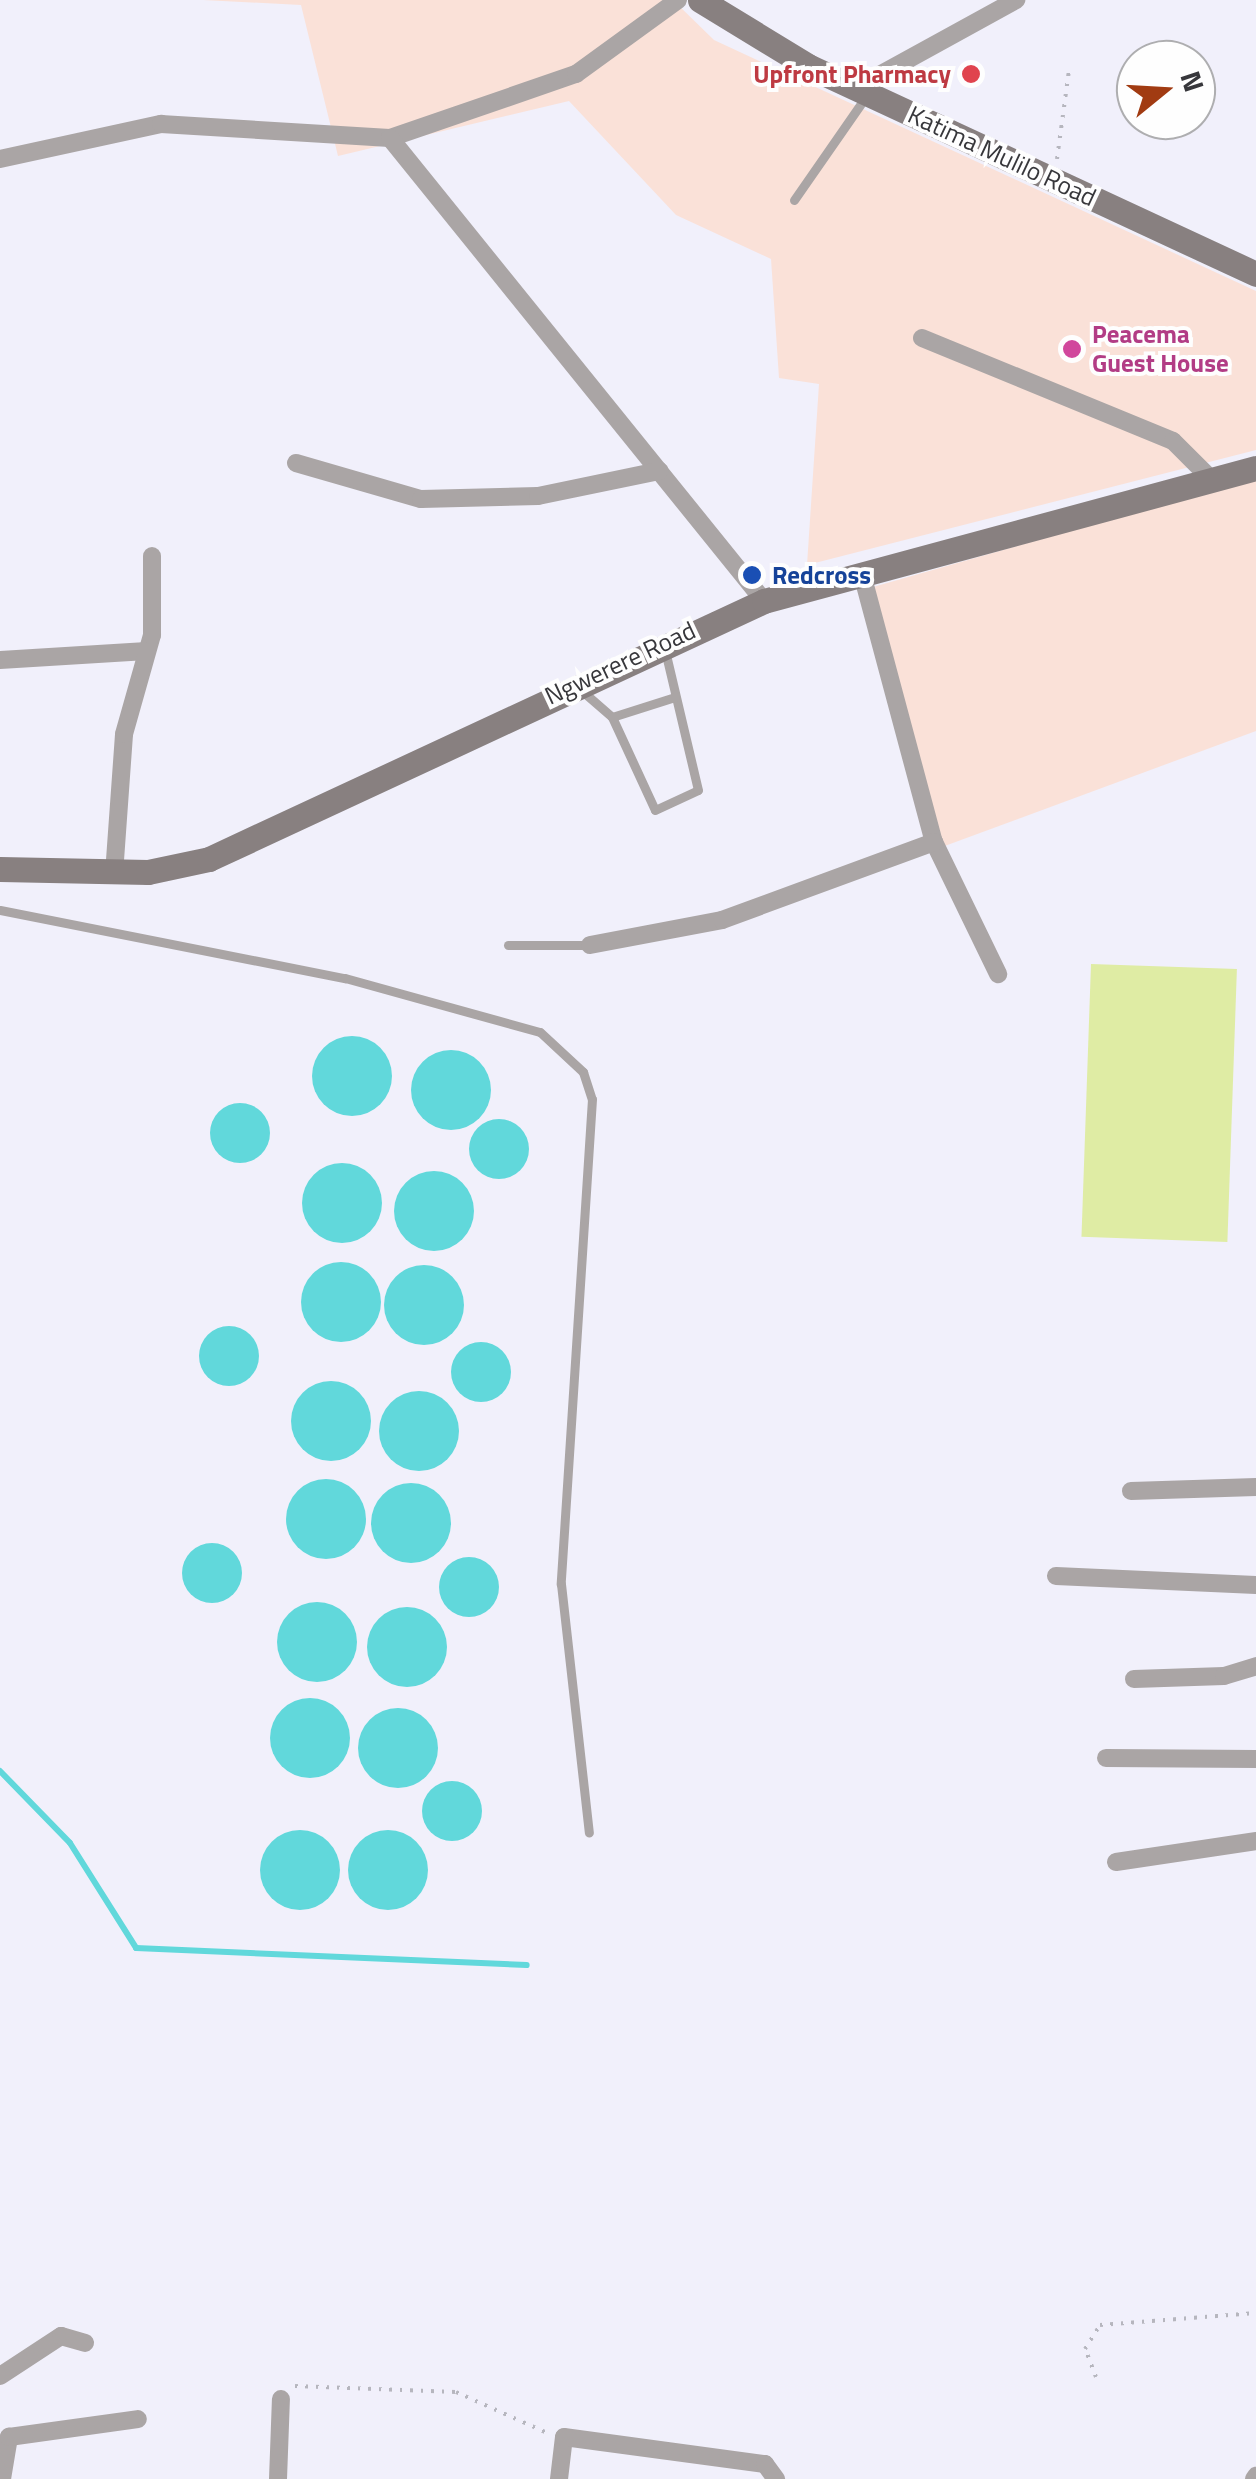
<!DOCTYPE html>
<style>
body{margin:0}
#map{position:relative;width:1256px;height:2479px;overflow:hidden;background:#f1f0fb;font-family:"Titillium Web",sans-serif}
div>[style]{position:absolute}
.commercial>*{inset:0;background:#fae1d8}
.green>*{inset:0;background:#dfeca4;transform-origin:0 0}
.water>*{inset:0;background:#61d8db}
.round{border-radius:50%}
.stream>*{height:6px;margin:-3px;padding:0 3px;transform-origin:3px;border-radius:3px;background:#61d8db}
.path>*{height:4px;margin-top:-2px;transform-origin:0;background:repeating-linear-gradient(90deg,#b6b6be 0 2.5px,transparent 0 10.5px)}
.lane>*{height:9px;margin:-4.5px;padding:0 4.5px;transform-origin:4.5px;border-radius:4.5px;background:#aaa5a5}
.street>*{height:18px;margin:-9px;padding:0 9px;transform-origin:9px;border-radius:9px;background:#aaa5a5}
.secondary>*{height:25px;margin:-12.5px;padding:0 12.5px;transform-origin:12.5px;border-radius:12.5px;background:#888080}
.dots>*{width:28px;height:28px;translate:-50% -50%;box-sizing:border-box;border:5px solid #fefefe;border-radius:50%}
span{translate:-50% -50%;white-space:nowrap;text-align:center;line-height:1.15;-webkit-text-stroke:8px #fefefe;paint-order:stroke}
.health-label{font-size:25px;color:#be3a42;font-weight:700}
.right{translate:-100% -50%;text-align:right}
.street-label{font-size:25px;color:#37373b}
.hotel-label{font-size:25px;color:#b23c85;font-weight:700}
.left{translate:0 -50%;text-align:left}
.transit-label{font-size:25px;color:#164399;font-weight:700}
.north{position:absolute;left:1116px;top:40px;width:100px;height:100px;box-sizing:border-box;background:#fefefe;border:2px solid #aeaeb0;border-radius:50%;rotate:72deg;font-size:28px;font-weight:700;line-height:40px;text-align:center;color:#37373b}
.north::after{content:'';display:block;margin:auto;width:35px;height:45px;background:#a13b12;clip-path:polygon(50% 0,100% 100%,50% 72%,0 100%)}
</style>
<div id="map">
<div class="commercial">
<i style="clip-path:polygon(203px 0,673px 0,714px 40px,1256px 291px,1256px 450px,807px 565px,819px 384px,779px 378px,771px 259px,676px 215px,569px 101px,338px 156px,301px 5px)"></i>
<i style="clip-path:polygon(1256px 478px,1256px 731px,942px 847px,873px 587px)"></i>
</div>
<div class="green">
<i style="left:1091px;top:964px;width:146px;height:273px;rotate:2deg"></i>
</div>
<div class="water">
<i class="round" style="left:312px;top:1036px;width:80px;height:80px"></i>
<i class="round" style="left:411px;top:1050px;width:80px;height:80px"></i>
<i class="round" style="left:210px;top:1103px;width:60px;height:60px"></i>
<i class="round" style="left:469px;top:1119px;width:60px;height:60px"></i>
<i class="round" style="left:302px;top:1163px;width:80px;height:80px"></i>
<i class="round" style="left:394px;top:1171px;width:80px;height:80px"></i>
<i class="round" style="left:301px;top:1262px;width:80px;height:80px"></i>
<i class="round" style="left:384px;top:1265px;width:80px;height:80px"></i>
<i class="round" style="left:199px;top:1326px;width:60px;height:60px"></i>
<i class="round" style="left:451px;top:1342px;width:60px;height:60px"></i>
<i class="round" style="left:291px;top:1381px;width:80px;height:80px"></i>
<i class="round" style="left:379px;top:1391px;width:80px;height:80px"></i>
<i class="round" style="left:286px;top:1479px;width:80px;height:80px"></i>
<i class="round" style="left:371px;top:1483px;width:80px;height:80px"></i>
<i class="round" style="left:182px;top:1543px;width:60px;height:60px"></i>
<i class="round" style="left:439px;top:1557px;width:60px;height:60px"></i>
<i class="round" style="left:277px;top:1602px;width:80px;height:80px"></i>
<i class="round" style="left:367px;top:1607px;width:80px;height:80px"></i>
<i class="round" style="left:270px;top:1698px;width:80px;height:80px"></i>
<i class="round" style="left:358px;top:1708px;width:80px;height:80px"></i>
<i class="round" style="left:422px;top:1781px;width:60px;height:60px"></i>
<i class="round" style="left:260px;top:1830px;width:80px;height:80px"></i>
<i class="round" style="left:348px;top:1830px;width:80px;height:80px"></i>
</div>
<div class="stream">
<i style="left:0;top:1771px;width:100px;rotate:45.8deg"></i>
<i style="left:70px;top:1843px;width:124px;rotate:57.8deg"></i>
<i style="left:136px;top:1948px;width:391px;rotate:2.5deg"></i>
</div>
<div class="path">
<i style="left:1057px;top:159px;width:90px;rotate:-82.3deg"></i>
<i style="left:1096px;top:2377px;width:30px;rotate:-111deg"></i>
<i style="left:1085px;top:2349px;width:28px;rotate:-58deg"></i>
<i style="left:1100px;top:2325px;width:156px;rotate:-4.4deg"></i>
<i style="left:295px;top:2386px;width:161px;rotate:2.1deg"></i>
<i style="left:456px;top:2392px;width:98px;rotate:24.2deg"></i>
</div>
<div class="lane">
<i style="left:794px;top:200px;width:128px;rotate:-55.2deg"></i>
<i style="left:581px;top:690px;width:41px;rotate:41.1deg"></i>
<i style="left:612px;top:717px;width:102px;rotate:65.2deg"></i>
<i style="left:655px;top:810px;width:47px;rotate:-24.9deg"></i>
<i style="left:698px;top:790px;width:144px;rotate:-103.3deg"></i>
<i style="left:612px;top:717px;width:66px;rotate:-17.6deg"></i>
<i style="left:0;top:910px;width:352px;rotate:11.2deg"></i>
<i style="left:345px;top:978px;width:202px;rotate:15.5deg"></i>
<i style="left:540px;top:1032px;width:59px;rotate:42.9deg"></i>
<i style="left:583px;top:1072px;width:28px;rotate:72deg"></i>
<i style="left:592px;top:1099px;width:486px;rotate:93.7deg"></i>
<i style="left:561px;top:1584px;width:250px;rotate:83.6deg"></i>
<i style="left:508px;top:945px;width:82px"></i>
</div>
<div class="street">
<i style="left:856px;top:88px;width:183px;rotate:-28.8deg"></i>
<i style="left:390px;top:138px;width:197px;rotate:-19deg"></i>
<i style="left:576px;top:74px;width:126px;rotate:-36deg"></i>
<i style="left:0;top:159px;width:165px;rotate:-12.3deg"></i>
<i style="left:161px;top:124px;width:229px;rotate:3.5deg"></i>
<i style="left:390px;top:138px;width:595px;rotate:51.07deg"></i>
<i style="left:922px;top:338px;width:271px;rotate:22.3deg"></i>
<i style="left:1173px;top:441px;width:55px;rotate:45deg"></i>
<i style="left:296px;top:463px;width:130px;rotate:16.1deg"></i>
<i style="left:421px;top:499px;width:117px;rotate:-1.5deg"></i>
<i style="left:538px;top:496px;width:124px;rotate:-11.7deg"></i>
<i style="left:862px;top:574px;width:278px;rotate:75deg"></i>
<i style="left:934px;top:842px;width:147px;rotate:64.1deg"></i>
<i style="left:0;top:660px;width:147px;rotate:-3.5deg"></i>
<i style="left:114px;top:874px;width:140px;rotate:-85.9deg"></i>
<i style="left:124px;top:734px;width:103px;rotate:-74.2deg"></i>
<i style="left:152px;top:635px;width:79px;rotate:-90deg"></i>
<i style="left:590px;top:945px;width:134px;rotate:-10.7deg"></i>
<i style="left:722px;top:920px;width:226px;rotate:-20.2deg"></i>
<i style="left:1131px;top:1491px;width:125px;rotate:-1.8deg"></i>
<i style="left:1056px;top:1576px;width:200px;rotate:2.6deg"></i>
<i style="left:1134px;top:1679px;width:90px;rotate:-1.9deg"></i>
<i style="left:1224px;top:1676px;width:34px;rotate:-17deg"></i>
<i style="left:1106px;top:1758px;width:150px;rotate:0.4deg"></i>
<i style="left:1116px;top:1862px;width:142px;rotate:-8.5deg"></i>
<i style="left:0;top:2376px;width:73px;rotate:-33.3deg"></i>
<i style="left:61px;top:2336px;width:25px;rotate:16deg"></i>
<i style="left:2px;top:2479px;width:43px;rotate:-80.5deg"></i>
<i style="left:9px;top:2437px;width:130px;rotate:-7.9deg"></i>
<i style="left:278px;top:2479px;width:80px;rotate:-87.9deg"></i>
<i style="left:559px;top:2479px;width:42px;rotate:-83.2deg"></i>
<i style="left:564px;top:2437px;width:203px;rotate:7.7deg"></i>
<i style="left:765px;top:2464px;width:19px;rotate:54deg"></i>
<i style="left:1254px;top:2479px;width:4px;rotate:-56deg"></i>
</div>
<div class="secondary">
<i style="left:700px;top:0;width:127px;rotate:31.4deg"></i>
<i style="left:808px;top:66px;width:494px;rotate:24.9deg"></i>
<i style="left:0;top:869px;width:148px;rotate:1.2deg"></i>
<i style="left:148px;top:872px;width:62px;rotate:-12deg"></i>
<i style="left:209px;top:859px;width:612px;rotate:-24.93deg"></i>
<i style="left:764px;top:601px;width:510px;rotate:-15.13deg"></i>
</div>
<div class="dots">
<i style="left:971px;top:74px;background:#e0444e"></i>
<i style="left:1072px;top:349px;background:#d1479c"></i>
<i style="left:752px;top:575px;background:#1a4fb4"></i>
</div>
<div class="health-label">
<span class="right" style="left:951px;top:74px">Upfront Pharmacy</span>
</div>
<div class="street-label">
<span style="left:1002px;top:156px;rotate:25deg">Katima Mulilo Road</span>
<span style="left:620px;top:663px;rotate:-25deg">Ngwerere Road</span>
</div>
<div class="hotel-label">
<span class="left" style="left:1092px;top:349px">Peacema<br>Guest House</span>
</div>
<div class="transit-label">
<span class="left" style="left:772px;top:575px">Redcross</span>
</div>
<div class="north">N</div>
</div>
